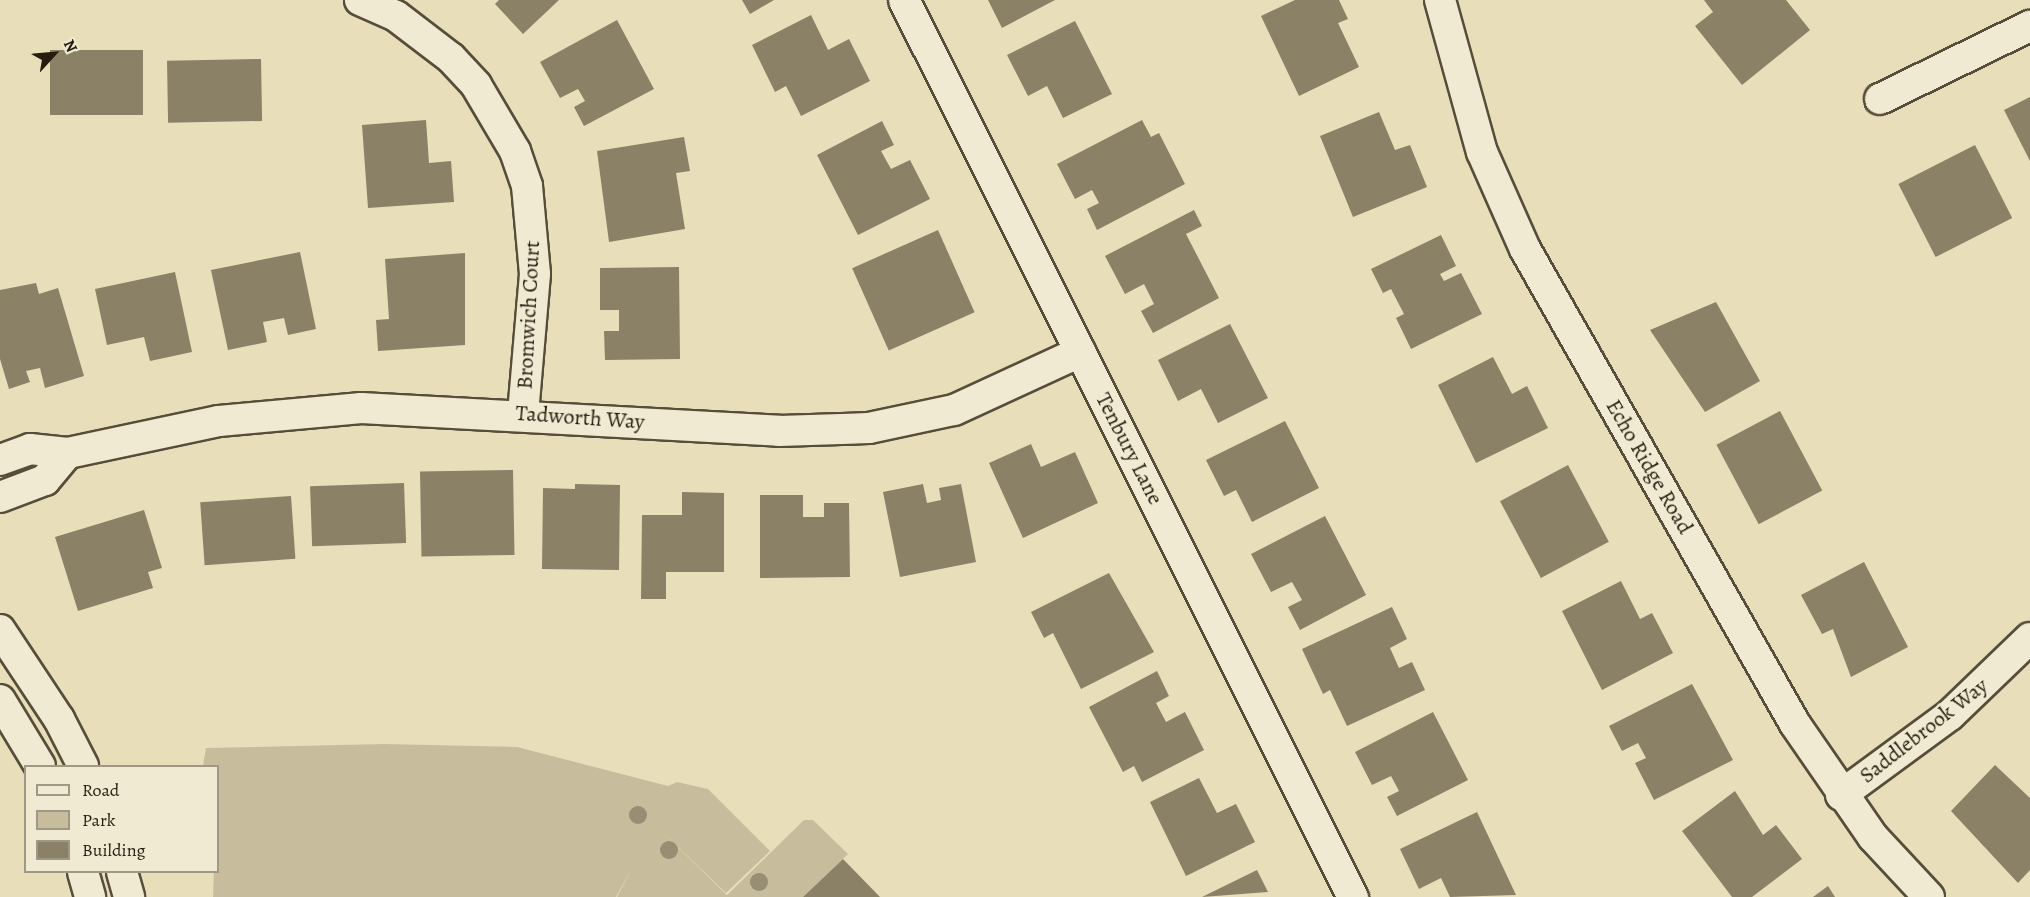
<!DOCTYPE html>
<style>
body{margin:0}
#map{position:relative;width:2030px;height:897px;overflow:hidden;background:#e8deb9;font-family:Alegreya,serif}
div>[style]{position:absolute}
.green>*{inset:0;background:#c7bd9c}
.building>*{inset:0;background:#8b8167;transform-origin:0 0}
.roads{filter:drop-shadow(2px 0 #574d3a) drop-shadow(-2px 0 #574d3a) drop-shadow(0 2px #574d3a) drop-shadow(0 -2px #574d3a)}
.minor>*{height:30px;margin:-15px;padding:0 15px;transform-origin:15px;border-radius:15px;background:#f0ead2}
.trees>*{width:18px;height:18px;margin:-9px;border-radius:50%;background:#988e73}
span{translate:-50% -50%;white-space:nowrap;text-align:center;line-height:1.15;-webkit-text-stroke:4.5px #f0ead2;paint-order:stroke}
.street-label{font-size:22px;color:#271d0f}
.legend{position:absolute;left:24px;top:765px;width:195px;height:108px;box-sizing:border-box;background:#f0ead2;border:2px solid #a09884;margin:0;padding:8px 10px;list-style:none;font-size:18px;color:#271d0f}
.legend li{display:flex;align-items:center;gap:12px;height:30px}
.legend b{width:30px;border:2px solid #a09884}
.north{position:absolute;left:24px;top:24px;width:60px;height:60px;-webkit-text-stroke:4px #f0ead2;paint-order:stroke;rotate:64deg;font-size:16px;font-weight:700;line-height:24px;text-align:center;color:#271d0f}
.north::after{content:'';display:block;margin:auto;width:21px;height:27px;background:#271d0f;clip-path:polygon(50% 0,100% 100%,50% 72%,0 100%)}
</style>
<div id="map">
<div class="green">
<i style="clip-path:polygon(384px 744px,517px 747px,668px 786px,677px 782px,708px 789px,770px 851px,726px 893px,655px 825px,727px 895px,804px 820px,813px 820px,848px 854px,803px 897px,617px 897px,633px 866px,616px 897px,213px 897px,218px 766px,203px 766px,206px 748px)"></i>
</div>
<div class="building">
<i style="clip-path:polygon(499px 0,559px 0,523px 34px,495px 4px)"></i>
<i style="clip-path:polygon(742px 0,774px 0,750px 14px)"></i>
<i style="clip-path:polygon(988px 0,1055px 0,1002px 28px)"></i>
<i style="clip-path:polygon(1295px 0,1339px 0,1348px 19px,1338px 23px,1359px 67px,1299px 96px,1261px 16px)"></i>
<i style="clip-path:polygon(1704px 0,1786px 0,1810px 30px,1742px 85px,1695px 26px,1713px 12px)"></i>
<i style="clip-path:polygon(811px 15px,828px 50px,849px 39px,870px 81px,801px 116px,786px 86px,775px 92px,752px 45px)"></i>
<i style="clip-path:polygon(617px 20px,654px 89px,584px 126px,574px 107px,585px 101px,578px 89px,560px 98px,540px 62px)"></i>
<i style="clip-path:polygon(1075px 21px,1112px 94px,1063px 118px,1047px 86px,1028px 96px,1007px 55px)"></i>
<i style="left:50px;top:50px;width:93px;height:65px"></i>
<i style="left:261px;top:59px;width:62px;height:94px;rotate:89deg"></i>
<i style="clip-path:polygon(2030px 97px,2030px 161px,2004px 110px)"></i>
<i style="clip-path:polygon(1379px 112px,1395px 150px,1410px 145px,1427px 187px,1353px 217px,1320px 136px)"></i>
<i style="clip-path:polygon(426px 120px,429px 163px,451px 161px,454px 202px,368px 208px,362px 125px)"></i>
<i style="clip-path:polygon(1142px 120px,1151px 137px,1159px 133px,1185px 184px,1097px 230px,1087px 209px,1099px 203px,1092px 190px,1075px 199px,1057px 164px)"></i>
<i style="clip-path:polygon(882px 121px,894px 145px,881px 151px,891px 169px,910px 160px,930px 199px,858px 235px,817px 155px)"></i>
<i style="clip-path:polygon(684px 137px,690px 171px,676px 173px,685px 229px,609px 242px,597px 151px)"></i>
<i style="left:1975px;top:145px;width:82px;height:86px;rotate:63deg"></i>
<i style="clip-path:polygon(1194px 210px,1202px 226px,1186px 234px,1219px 298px,1153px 333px,1141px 311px,1154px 304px,1144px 284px,1125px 294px,1105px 256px)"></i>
<i style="left:938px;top:230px;width:90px;height:94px;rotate:66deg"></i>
<i style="clip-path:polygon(1441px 235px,1456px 266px,1440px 274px,1444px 281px,1461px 273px,1482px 314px,1411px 349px,1396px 318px,1404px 314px,1391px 289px,1383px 293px,1371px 269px)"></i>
<i style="clip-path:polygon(300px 252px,316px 329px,288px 335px,284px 318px,263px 322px,267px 342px,228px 350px,211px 270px)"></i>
<i style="clip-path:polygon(465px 253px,465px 345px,378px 351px,376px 320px,389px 319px,385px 259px)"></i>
<i style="clip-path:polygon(679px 267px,680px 359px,605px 360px,604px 331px,619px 331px,619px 310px,600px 310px,600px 268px)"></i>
<i style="clip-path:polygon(175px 272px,192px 352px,150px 361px,144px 337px,107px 345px,95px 289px)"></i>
<i style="clip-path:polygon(36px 283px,39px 294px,58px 288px,84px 376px,45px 388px,40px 368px,26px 371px,30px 382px,9px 389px,0 359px,0 290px)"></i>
<i style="clip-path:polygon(1716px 302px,1760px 381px,1705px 412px,1650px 330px)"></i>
<i style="clip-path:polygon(1230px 324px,1268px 398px,1218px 423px,1201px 389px,1178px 401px,1158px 360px)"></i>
<i style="clip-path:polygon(1493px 357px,1512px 394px,1527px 386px,1548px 428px,1476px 463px,1438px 385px)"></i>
<i style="left:1780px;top:411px;width:90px;height:72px;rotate:62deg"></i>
<i style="clip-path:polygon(1285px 421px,1319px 488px,1252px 522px,1236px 490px,1224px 496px,1206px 460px)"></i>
<i style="clip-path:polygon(1031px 444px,1041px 467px,1075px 452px,1098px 503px,1023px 538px,989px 463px)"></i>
<i style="left:1568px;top:465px;width:87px;height:77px;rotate:62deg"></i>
<i style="left:513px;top:470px;width:85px;height:93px;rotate:89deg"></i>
<i style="left:404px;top:483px;width:60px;height:94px;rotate:88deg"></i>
<i style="clip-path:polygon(575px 484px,620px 485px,619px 570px,542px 569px,543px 488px,575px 489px)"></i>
<i style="clip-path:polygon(923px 484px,927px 503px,941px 500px,939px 488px,961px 484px,976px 562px,900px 577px,883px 492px)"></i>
<i style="clip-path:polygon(682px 492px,724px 493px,724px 572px,666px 572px,666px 599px,641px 599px,642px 515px,682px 515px)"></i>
<i style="clip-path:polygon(760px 495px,803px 495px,803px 517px,824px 517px,824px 503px,849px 503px,850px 577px,760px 578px)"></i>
<i style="left:291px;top:496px;width:63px;height:91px;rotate:86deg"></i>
<i style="clip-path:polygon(144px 510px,162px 568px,148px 572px,153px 588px,78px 611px,55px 537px)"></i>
<i style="clip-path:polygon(1325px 516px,1366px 595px,1300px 630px,1288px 607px,1302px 600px,1292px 582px,1271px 592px,1251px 554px)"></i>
<i style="clip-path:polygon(1864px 562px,1908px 647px,1851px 677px,1833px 629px,1822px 634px,1801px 595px)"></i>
<i style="clip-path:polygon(1109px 573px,1154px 652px,1081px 689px,1053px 633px,1044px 638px,1031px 612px)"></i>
<i style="clip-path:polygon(1621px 581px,1640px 619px,1652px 613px,1673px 653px,1602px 690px,1562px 611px)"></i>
<i style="clip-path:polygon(1392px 607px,1407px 639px,1390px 648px,1399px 668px,1412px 662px,1425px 690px,1347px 726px,1330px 690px,1323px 694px,1302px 649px)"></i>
<i style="clip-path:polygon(1157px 671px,1169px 696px,1156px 703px,1166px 722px,1185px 712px,1204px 750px,1142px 782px,1134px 766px,1123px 772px,1089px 707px)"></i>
<i style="clip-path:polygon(1692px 684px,1733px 760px,1654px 800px,1635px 763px,1646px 758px,1638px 743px,1622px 751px,1609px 726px)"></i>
<i style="clip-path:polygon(1433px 712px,1468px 780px,1397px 816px,1387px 797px,1399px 791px,1391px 776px,1372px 785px,1355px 752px)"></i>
<i style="clip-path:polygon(1995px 765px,2030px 798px,2030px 870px,2018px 883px,1951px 811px)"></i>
<i style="clip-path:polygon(1199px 778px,1217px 813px,1236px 804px,1255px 842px,1186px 876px,1150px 802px)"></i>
<i style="clip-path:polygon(1735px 791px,1763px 835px,1776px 825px,1802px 859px,1752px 897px,1732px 897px,1682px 831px)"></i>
<i style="clip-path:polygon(1477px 812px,1516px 895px,1450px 897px,1441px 878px,1419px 889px,1400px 849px)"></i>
<i style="clip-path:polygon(843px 859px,880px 897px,803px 897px)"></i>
<i style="clip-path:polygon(1257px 870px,1268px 892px,1202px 897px)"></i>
<i style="clip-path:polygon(1828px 886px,1835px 897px,1813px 897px)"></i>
</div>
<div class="roads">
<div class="minor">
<i style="left:360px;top:0;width:39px;rotate:24deg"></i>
<i style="left:396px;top:16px;width:69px;rotate:37.4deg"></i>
<i style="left:451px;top:58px;width:37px;rotate:47deg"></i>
<i style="left:476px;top:85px;width:77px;rotate:59.4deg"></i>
<i style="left:515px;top:151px;width:37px;rotate:71deg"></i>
<i style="left:527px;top:186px;width:88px;rotate:84.8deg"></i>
<i style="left:535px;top:274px;width:142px;rotate:94.9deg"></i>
<i style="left:904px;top:0;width:1003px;rotate:63.41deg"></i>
<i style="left:1440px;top:0;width:158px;rotate:74.6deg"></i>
<i style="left:1482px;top:152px;width:106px;rotate:66.1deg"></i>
<i style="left:1525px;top:249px;width:546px;rotate:60.39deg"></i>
<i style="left:1795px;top:724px;width:137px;rotate:55.4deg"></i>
<i style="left:1873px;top:837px;width:82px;rotate:47deg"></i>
<i style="left:1880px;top:99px;width:167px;rotate:-26deg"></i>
<i style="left:0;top:460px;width:32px;rotate:-20deg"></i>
<i style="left:30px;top:449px;width:38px;rotate:6deg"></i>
<i style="left:68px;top:453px;width:154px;rotate:-12deg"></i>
<i style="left:219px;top:421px;width:143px;rotate:-5.2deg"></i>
<i style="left:361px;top:408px;width:419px;rotate:3.1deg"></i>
<i style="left:779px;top:431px;width:90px;rotate:-1.9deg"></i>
<i style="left:869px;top:428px;width:87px;rotate:-12deg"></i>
<i style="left:954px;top:410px;width:139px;rotate:-24.7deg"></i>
<i style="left:0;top:497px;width:48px;rotate:-20.7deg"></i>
<i style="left:45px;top:480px;width:35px;rotate:-50deg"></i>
<i style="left:0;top:630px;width:107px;rotate:56.5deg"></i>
<i style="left:59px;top:719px;width:53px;rotate:62.9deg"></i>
<i style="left:0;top:700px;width:77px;rotate:58.8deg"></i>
<i style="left:1841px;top:795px;width:135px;rotate:-36.3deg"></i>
<i style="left:1950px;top:715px;width:111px;rotate:-43.9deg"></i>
<i style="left:83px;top:872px;width:26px;rotate:74deg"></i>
<i style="left:122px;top:872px;width:26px;rotate:74deg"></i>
</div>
</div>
<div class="trees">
<i style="left:638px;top:815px"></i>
<i style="left:669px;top:850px"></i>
<i style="left:759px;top:882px"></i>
</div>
<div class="street-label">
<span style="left:529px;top:315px;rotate:-87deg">Bromwich Court</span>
<span style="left:580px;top:418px;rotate:4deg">Tadworth Way</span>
<span style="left:1129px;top:449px;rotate:63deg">Tenbury Lane</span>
<span style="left:1649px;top:467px;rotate:60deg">Echo Ridge Road</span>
<span style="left:1924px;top:731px;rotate:-38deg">Saddlebrook Way</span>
</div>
<ul class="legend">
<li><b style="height:8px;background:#f0ead2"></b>Road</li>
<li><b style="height:16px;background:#c7bd9c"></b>Park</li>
<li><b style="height:16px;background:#8b8167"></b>Building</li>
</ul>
<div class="north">N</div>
</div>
